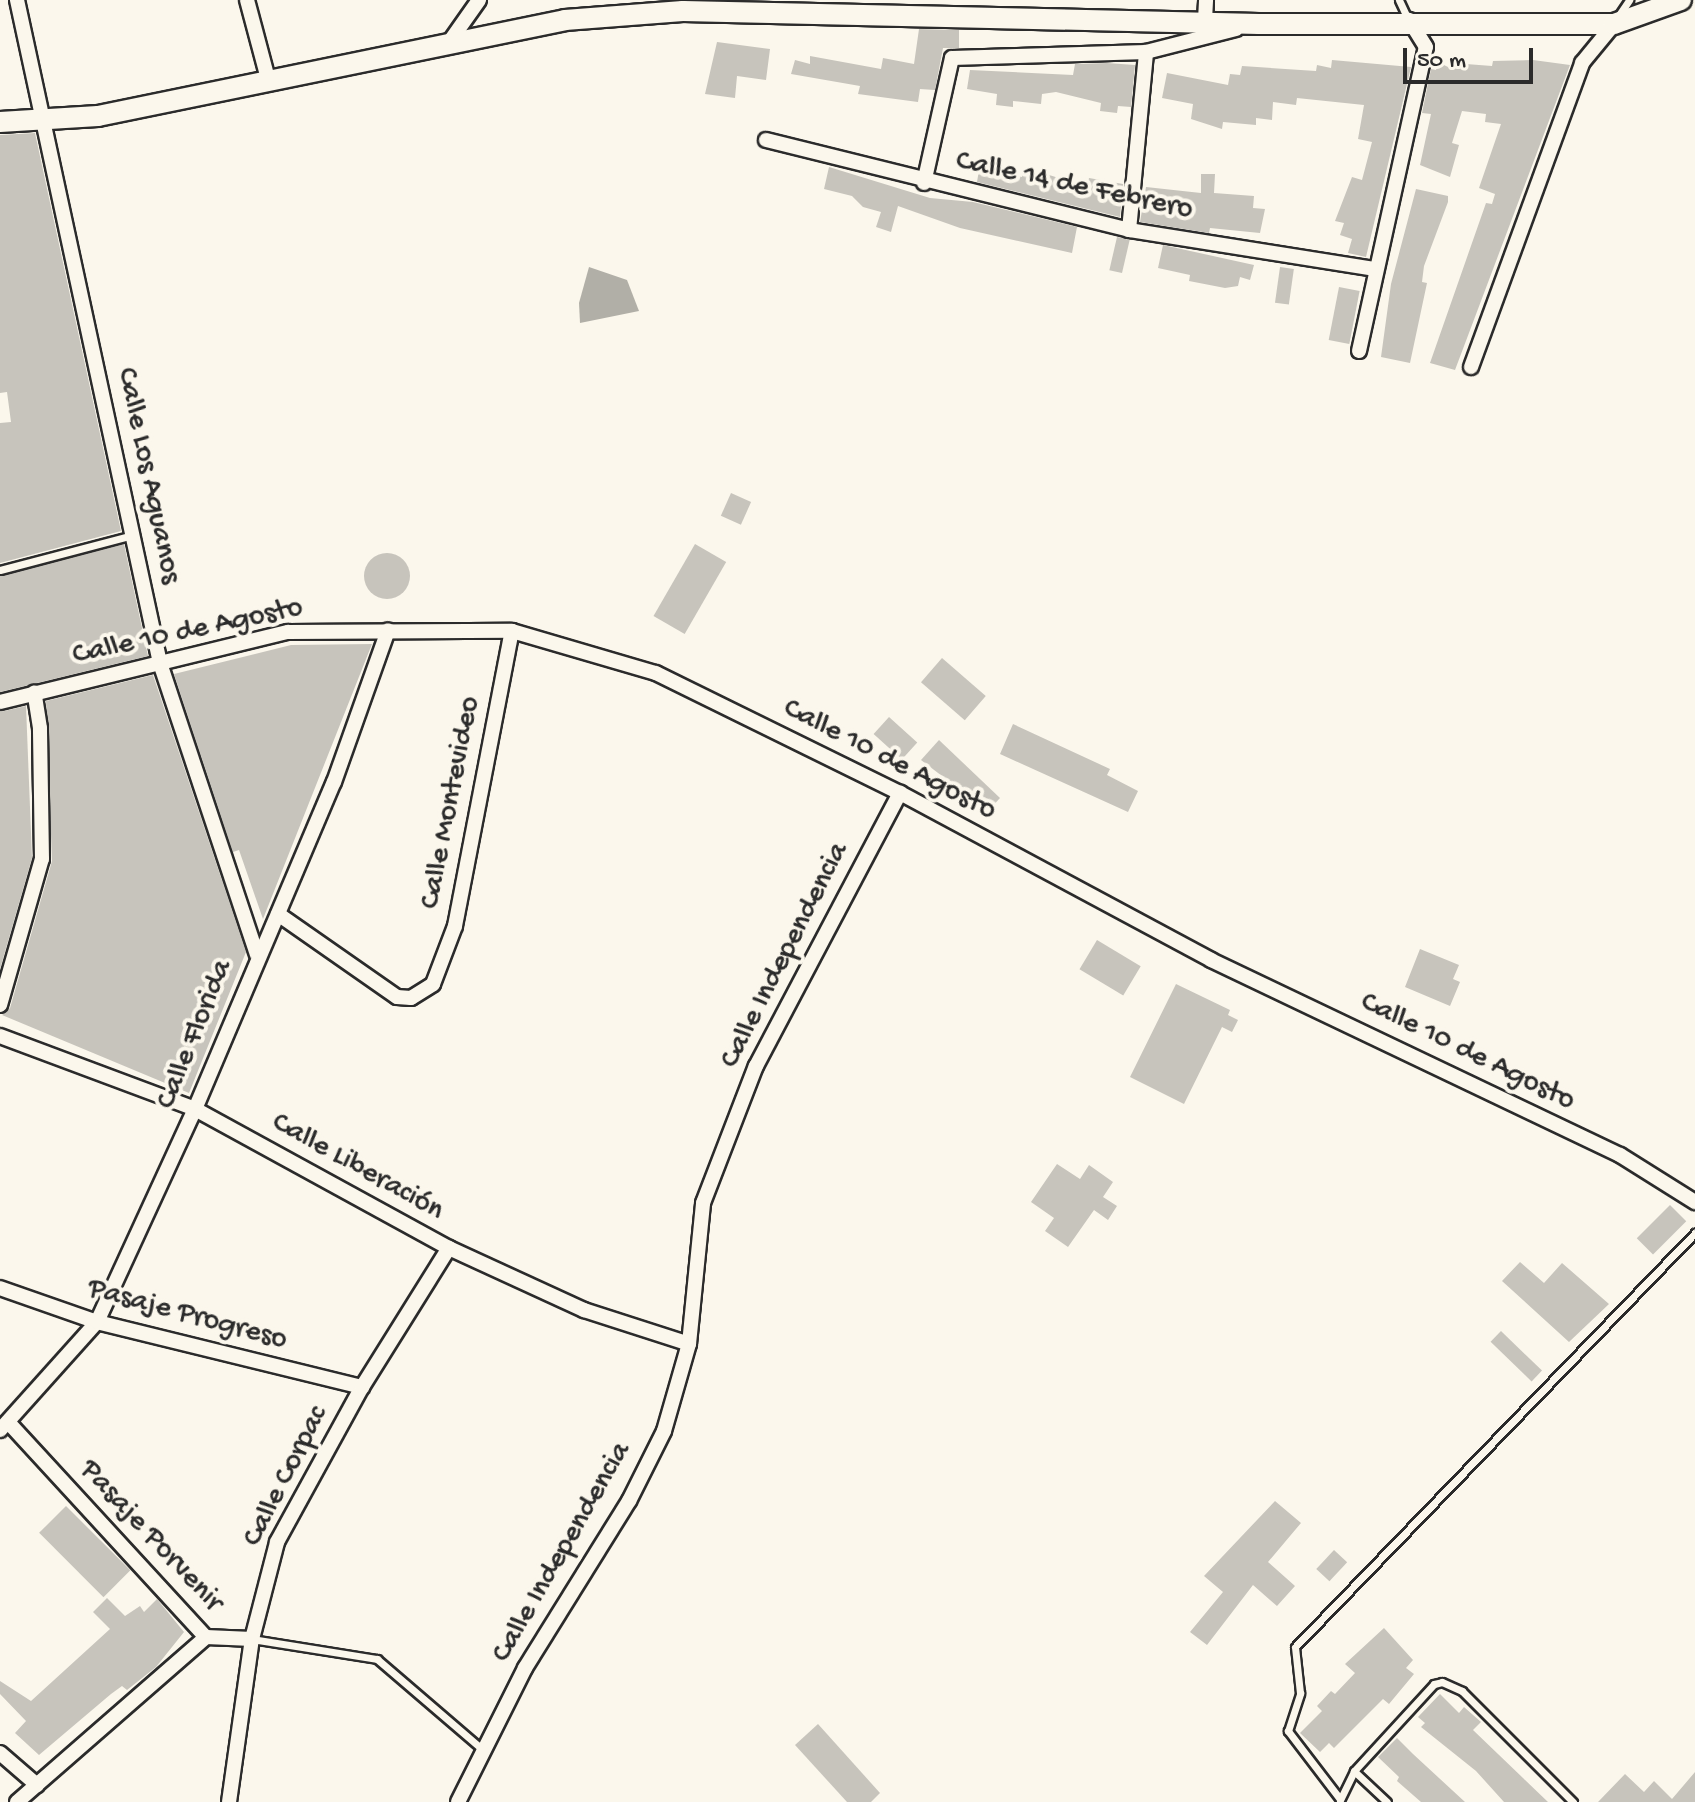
<!DOCTYPE html>
<meta charset="utf-8">
<style>
body{margin:0}
#map{position:relative;width:1695px;height:1802px;overflow:hidden;background:#fbf7ec;font-family:"Gochi Hand",sans-serif}
div>[style]{position:absolute}
.water>*{inset:0;background:#b1afa7}
.building>*{inset:0;background:#c7c4bc;transform-origin:0 0}
.round{border-radius:50%}
.roads{filter:drop-shadow(2px 0 #2b2b2b) drop-shadow(-2px 0 #2b2b2b) drop-shadow(0 2px #2b2b2b) drop-shadow(0 -2px #2b2b2b)}
.service>*{height:7px;margin:-3.5px;padding:0 3.5px;transform-origin:3.5px;border-radius:3.5px;background:#fbf7ec}
.minor>*{height:14px;margin:-7px;padding:0 7px;transform-origin:7px;border-radius:7px;background:#fbf7ec}
.secondary>*{height:20px;margin:-10px;padding:0 10px;transform-origin:10px;border-radius:10px;background:#fbf7ec}
span{translate:-50% -50%;white-space:nowrap;text-align:center;line-height:1.15;-webkit-text-stroke:8px #fbf7ec;paint-order:stroke}
.street-label{font-size:30px;color:#2b2b2b}
.scale{position:absolute;left:1403px;top:48px;width:130px;height:36px;box-sizing:border-box;border:4px solid #2b2b2b;border-top:0;padding-left:10px;font-size:24px;line-height:28px;white-space:nowrap;color:#2b2b2b;-webkit-text-stroke:6px #fbf7ec;paint-order:stroke}
</style>
<div id="map">
<div class="water">
<i style="clip-path:polygon(589px 267px,627px 280px,639px 311px,580px 323px,579px 303px)"></i>
</div>
<div class="building">
<i style="clip-path:polygon(919px 29px,959px 30px,959px 48px,943px 48px,935px 90px,920px 89px,918px 102px,858px 94px,860px 86px,791px 74px,795px 60px,810px 64px,810px 56px,881px 69px,883px 58px,914px 64px)"></i>
<i style="clip-path:polygon(717px 42px,770px 49px,766px 80px,737px 76px,735px 98px,705px 94px)"></i>
<i style="clip-path:polygon(1332px 60px,1411px 67px,1366px 257px,1348px 253px,1352px 239px,1340px 235px,1344px 223px,1335px 221px,1352px 177px,1362px 180px,1372px 142px,1358px 139px,1364px 105px,1297px 98px,1296px 105px,1273px 102px,1272px 120px,1256px 118px,1256px 125px,1223px 122px,1222px 129px,1191px 119px,1193px 104px,1162px 98px,1167px 73px,1228px 85px,1230px 74px,1240px 75px,1242px 66px,1316px 71px,1317px 65px,1331px 68px)"></i>
<i style="clip-path:polygon(1533px 60px,1570px 65px,1455px 370px,1430px 363px,1486px 203px,1492px 204px,1495px 194px,1479px 188px,1501px 124px,1485px 122px,1486px 114px,1462px 111px,1452px 143px,1459px 145px,1450px 177px,1420px 165px,1431px 114px,1422px 113px,1431px 69px,1436px 70px,1438px 62px,1452px 69px,1453px 63px,1492px 66px,1493px 61px)"></i>
<i style="clip-path:polygon(1107px 63px,1135px 65px,1131px 107px,1118px 106px,1117px 113px,1100px 111px,1101px 103px,1056px 92px,1042px 94px,1041px 104px,1013px 101px,1013px 107px,996px 105px,997px 94px,967px 89px,970px 70px,1073px 75px,1075px 64px)"></i>
<i style="clip-path:polygon(35px 133px,121px 531px,0 563px,0 423px,11px 422px,7px 392px,0 393px,0 135px)"></i>
<i style="clip-path:polygon(981px 158px,996px 162px,994px 171px,1022px 177px,1024px 167px,1087px 187px,1089px 178px,1123px 184px,1120px 217px,977px 182px)"></i>
<i style="clip-path:polygon(829px 167px,930px 198px,973px 202px,1077px 227px,1072px 253px,960px 228px,898px 206px,891px 232px,876px 227px,881px 212px,863px 207px,852px 196px,824px 189px)"></i>
<i style="clip-path:polygon(1201px 174px,1215px 174px,1214px 193px,1254px 196px,1253px 208px,1265px 209px,1260px 233px,1210px 228px,1209px 233px,1140px 222px,1146px 187px,1201px 193px)"></i>
<i style="clip-path:polygon(1416px 189px,1448px 196px,1448px 202px,1424px 266px,1422px 282px,1427px 283px,1410px 363px,1381px 357px,1391px 284px)"></i>
<i style="left:1117px;top:237px;width:13px;height:34px;rotate:13deg"></i>
<i style="clip-path:polygon(1163px 245px,1254px 265px,1250px 280px,1240px 277px,1238px 286px,1225px 288px,1189px 281px,1190px 275px,1158px 268px)"></i>
<i style="left:1280px;top:267px;width:14px;height:36px;rotate:8deg"></i>
<i style="left:1339px;top:287px;width:21px;height:54px;rotate:11deg"></i>
<i style="left:731px;top:493px;width:22px;height:25px;rotate:24deg"></i>
<i style="clip-path:polygon(124px 544px,148px 656px,0 692px,0 576px)"></i>
<i style="left:695px;top:544px;width:36px;height:83px;rotate:30deg"></i>
<i class="round" style="left:364px;top:553px;width:46px;height:46px"></i>
<i style="clip-path:polygon(372px 644px,263px 919px,239px 850px,233px 852px,174px 674px,291px 645px)"></i>
<i style="left:942px;top:658px;width:58px;height:32px;rotate:41deg"></i>
<i style="clip-path:polygon(153px 675px,246px 952px,189px 1093px,2px 1015px,10px 1008px,52px 861px,46px 701px)"></i>
<i style="clip-path:polygon(26px 706px,32px 858px,0 969px,0 712px)"></i>
<i style="left:889px;top:717px;width:38px;height:23px;rotate:42deg"></i>
<i style="clip-path:polygon(1013px 724px,1110px 769px,1107px 775px,1138px 791px,1128px 812px,1000px 754px)"></i>
<i style="clip-path:polygon(939px 740px,1000px 798px,988px 811px,921px 760px)"></i>
<i style="left:1097px;top:940px;width:51px;height:34px;rotate:31deg"></i>
<i style="clip-path:polygon(1420px 949px,1459px 965px,1453px 979px,1460px 982px,1450px 1006px,1405px 987px)"></i>
<i style="clip-path:polygon(1176px 984px,1230px 1010px,1228px 1015px,1238px 1020px,1232px 1032px,1222px 1027px,1184px 1104px,1130px 1077px)"></i>
<i style="clip-path:polygon(1057px 1164px,1080px 1179px,1089px 1165px,1113px 1182px,1103px 1197px,1117px 1206px,1108px 1220px,1094px 1210px,1068px 1247px,1045px 1231px,1054px 1218px,1031px 1202px)"></i>
<i style="left:1670px;top:1205px;width:23px;height:47px;rotate:45deg"></i>
<i style="clip-path:polygon(1520px 1262px,1544px 1283px,1562px 1263px,1609px 1304px,1569px 1342px,1502px 1281px)"></i>
<i style="left:1501px;top:1331px;width:57px;height:15px;rotate:44deg"></i>
<i style="clip-path:polygon(1275px 1501px,1301px 1523px,1268px 1562px,1295px 1586px,1277px 1606px,1253px 1585px,1207px 1645px,1190px 1632px,1223px 1592px,1204px 1576px)"></i>
<i style="left:66px;top:1506px;width:91px;height:38px;rotate:45deg"></i>
<i style="left:1334px;top:1550px;width:18px;height:26px;rotate:43deg"></i>
<i style="clip-path:polygon(107px 1598px,125px 1616px,140px 1606px,144px 1612px,157px 1599px,184px 1632px,156px 1667px,127px 1690px,122px 1686px,111px 1694px,39px 1755px,15px 1733px,26px 1721px,0 1694px,0 1681px,31px 1701px,110px 1629px,93px 1612px)"></i>
<i style="clip-path:polygon(1384px 1628px,1413px 1660px,1406px 1668px,1414px 1674px,1389px 1704px,1383px 1699px,1334px 1748px,1329px 1743px,1320px 1752px,1300px 1733px,1322px 1711px,1317px 1706px,1331px 1691px,1335px 1694px,1355px 1673px,1345px 1664px)"></i>
<i style="clip-path:polygon(1440px 1694px,1459px 1713px,1464px 1707px,1481px 1722px,1473px 1730px,1548px 1802px,1504px 1802px,1476px 1771px,1421px 1727px,1425px 1723px,1418px 1717px)"></i>
<i style="clip-path:polygon(818px 1724px,880px 1793px,871px 1802px,847px 1802px,795px 1745px)"></i>
<i style="clip-path:polygon(1397px 1738px,1413px 1754px,1465px 1802px,1421px 1802px,1397px 1781px,1399px 1777px,1378px 1757px)"></i>
<i style="clip-path:polygon(1695px 1772px,1695px 1802px,1598px 1802px,1625px 1774px,1644px 1792px,1654px 1781px,1672px 1799px)"></i>
</div>
<div class="roads">
<div class="service">
<i style="left:1399px;top:0;width:21px;rotate:65deg"></i>
<i style="left:1617px;top:18px;width:22px;rotate:-56deg"></i>
<i style="left:0;top:570px;width:138px;rotate:-14.7deg"></i>
<i style="left:252px;top:1639px;width:127px;rotate:9.1deg"></i>
<i style="left:377px;top:1659px;width:138px;rotate:40.6deg"></i>
<i style="left:1354px;top:1771px;width:45px;rotate:43.2deg"></i>
<i style="left:1340px;top:1799px;width:86px;rotate:-127.4deg"></i>
<i style="left:1288px;top:1731px;width:40px;rotate:-72deg"></i>
<i style="left:1300px;top:1693px;width:46px;rotate:-96.2deg"></i>
<i style="left:1295px;top:1647px;width:576px;rotate:-45.99deg"></i>
<i style="left:1340px;top:1800px;width:32px;rotate:-64deg"></i>
<i style="left:1354px;top:1771px;width:118px;rotate:-47.4deg"></i>
<i style="left:1434px;top:1684px;width:8px;rotate:-14deg"></i>
<i style="left:1442px;top:1682px;width:22px;rotate:24deg"></i>
<i style="left:1462px;top:1691px;width:157px;rotate:45deg"></i>
</div>
<div class="minor">
<i style="left:17px;top:0;width:678px;rotate:77.83deg"></i>
<i style="left:160px;top:663px;width:307px;rotate:71.6deg"></i>
<i style="left:247px;top:0;width:82px;rotate:75.1deg"></i>
<i style="left:1205px;top:20px;width:20px;rotate:-87deg"></i>
<i style="left:448px;top:44px;width:54px;rotate:-54.8deg"></i>
<i style="left:766px;top:140px;width:374px;rotate:13.9deg"></i>
<i style="left:1129px;top:230px;width:249px;rotate:9deg"></i>
<i style="left:924px;top:183px;width:128px;rotate:-77.4deg"></i>
<i style="left:952px;top:58px;width:194px;rotate:-1.8deg"></i>
<i style="left:1146px;top:52px;width:93px;rotate:-14.3deg"></i>
<i style="left:1129px;top:230px;width:179px;rotate:-84.5deg"></i>
<i style="left:1359px;top:351px;width:311px;rotate:-77.6deg"></i>
<i style="left:1426px;top:47px;width:32px;rotate:-122deg"></i>
<i style="left:1471px;top:367px;width:324px;rotate:-69.9deg"></i>
<i style="left:1582px;top:63px;width:50px;rotate:-50.6deg"></i>
<i style="left:0;top:702px;width:296px;rotate:-13.7deg"></i>
<i style="left:288px;top:632px;width:224px;rotate:-0.3deg"></i>
<i style="left:512px;top:631px;width:150px;rotate:16.3deg"></i>
<i style="left:656px;top:673px;width:272px;rotate:26.2deg"></i>
<i style="left:900px;top:793px;width:353px;rotate:28.2deg"></i>
<i style="left:1211px;top:960px;width:453px;rotate:25.5deg"></i>
<i style="left:1620px;top:1155px;width:89px;rotate:32.1deg"></i>
<i style="left:278px;top:914px;width:145px;rotate:34.9deg"></i>
<i style="left:397px;top:997px;width:14px;rotate:4deg"></i>
<i style="left:411px;top:998px;width:26px;rotate:-32deg"></i>
<i style="left:433px;top:984px;width:62px;rotate:-69.2deg"></i>
<i style="left:455px;top:926px;width:300px;rotate:-79.1deg"></i>
<i style="left:0;top:1005px;width:152px;rotate:-74deg"></i>
<i style="left:42px;top:859px;width:131px;rotate:-90.9deg"></i>
<i style="left:40px;top:728px;width:36px;rotate:-99deg"></i>
<i style="left:0;top:1036px;width:208px;rotate:20.5deg"></i>
<i style="left:195px;top:1109px;width:290px;rotate:28.7deg"></i>
<i style="left:449px;top:1248px;width:149px;rotate:24.7deg"></i>
<i style="left:584px;top:1310px;width:110px;rotate:17.9deg"></i>
<i style="left:0;top:1288px;width:103px;rotate:19.3deg"></i>
<i style="left:97px;top:1322px;width:273px;rotate:13.8deg"></i>
<i style="left:8px;top:1422px;width:292px;rotate:47.4deg"></i>
<i style="left:206px;top:1637px;width:46px;rotate:2.5deg"></i>
<i style="left:0;top:1430px;width:145px;rotate:-48.1deg"></i>
<i style="left:97px;top:1322px;width:234px;rotate:-65.3deg"></i>
<i style="left:195px;top:1109px;width:355px;rotate:-67deg"></i>
<i style="left:334px;top:782px;width:161px;rotate:-70.4deg"></i>
<i style="left:0;top:1753px;width:49px;rotate:40.9deg"></i>
<i style="left:17px;top:1802px;width:251px;rotate:-41.1deg"></i>
<i style="left:229px;top:1802px;width:165px;rotate:-82deg"></i>
<i style="left:252px;top:1639px;width:100px;rotate:-75.5deg"></i>
<i style="left:277px;top:1542px;width:177px;rotate:-61.3deg"></i>
<i style="left:362px;top:1387px;width:164px;rotate:-58deg"></i>
<i style="left:458px;top:1802px;width:150px;rotate:-63.4deg"></i>
<i style="left:525px;top:1668px;width:197px;rotate:-58.1deg"></i>
<i style="left:629px;top:1501px;width:78px;rotate:-63.4deg"></i>
<i style="left:664px;top:1431px;width:91px;rotate:-74deg"></i>
<i style="left:689px;top:1344px;width:142px;rotate:-84.3deg"></i>
<i style="left:703px;top:1203px;width:147px;rotate:-68.9deg"></i>
<i style="left:756px;top:1066px;width:309px;rotate:-62.2deg"></i>
</div>
<div class="secondary">
<i style="left:0;top:122px;width:98px;rotate:-3.5deg"></i>
<i style="left:98px;top:116px;width:477px;rotate:-11.6deg"></i>
<i style="left:565px;top:20px;width:118px;rotate:-4.4deg"></i>
<i style="left:683px;top:11px;width:576px;rotate:1.29deg"></i>
<i style="left:1259px;top:24px;width:355px"></i>
<i style="left:1614px;top:24px;width:71px;rotate:-19.7deg"></i>
</div>
</div>
<div class="street-label">
<span style="left:1074px;top:187px;rotate:12deg">Calle 14 de Febrero</span>
<span style="left:147px;top:476px;rotate:78deg">Calle Los Aguanos</span>
<span style="left:188px;top:633px;rotate:-12deg">Calle 10 de Agosto</span>
<span style="left:889px;top:761px;rotate:27deg">Calle 10 de Agosto</span>
<span style="left:452px;top:803px;rotate:-79deg">Calle Montevideo</span>
<span style="left:786px;top:956px;rotate:-63deg">Calle Independencia</span>
<span style="left:196px;top:1035px;rotate:-68deg">Calle Florida</span>
<span style="left:1467px;top:1053px;rotate:26deg">Calle 10 de Agosto</span>
<span style="left:357px;top:1168px;rotate:29deg">Calle Liberación</span>
<span style="left:187px;top:1316px;rotate:15deg">Pasaje Progreso</span>
<span style="left:287px;top:1477px;rotate:-63deg">Calle Corpac</span>
<span style="left:150px;top:1537px;rotate:47deg">Pasaje Porvenir</span>
<span style="left:563px;top:1553px;rotate:-60deg">Calle Independencia</span>
</div>
<div class="scale">50 m</div>
</div>
